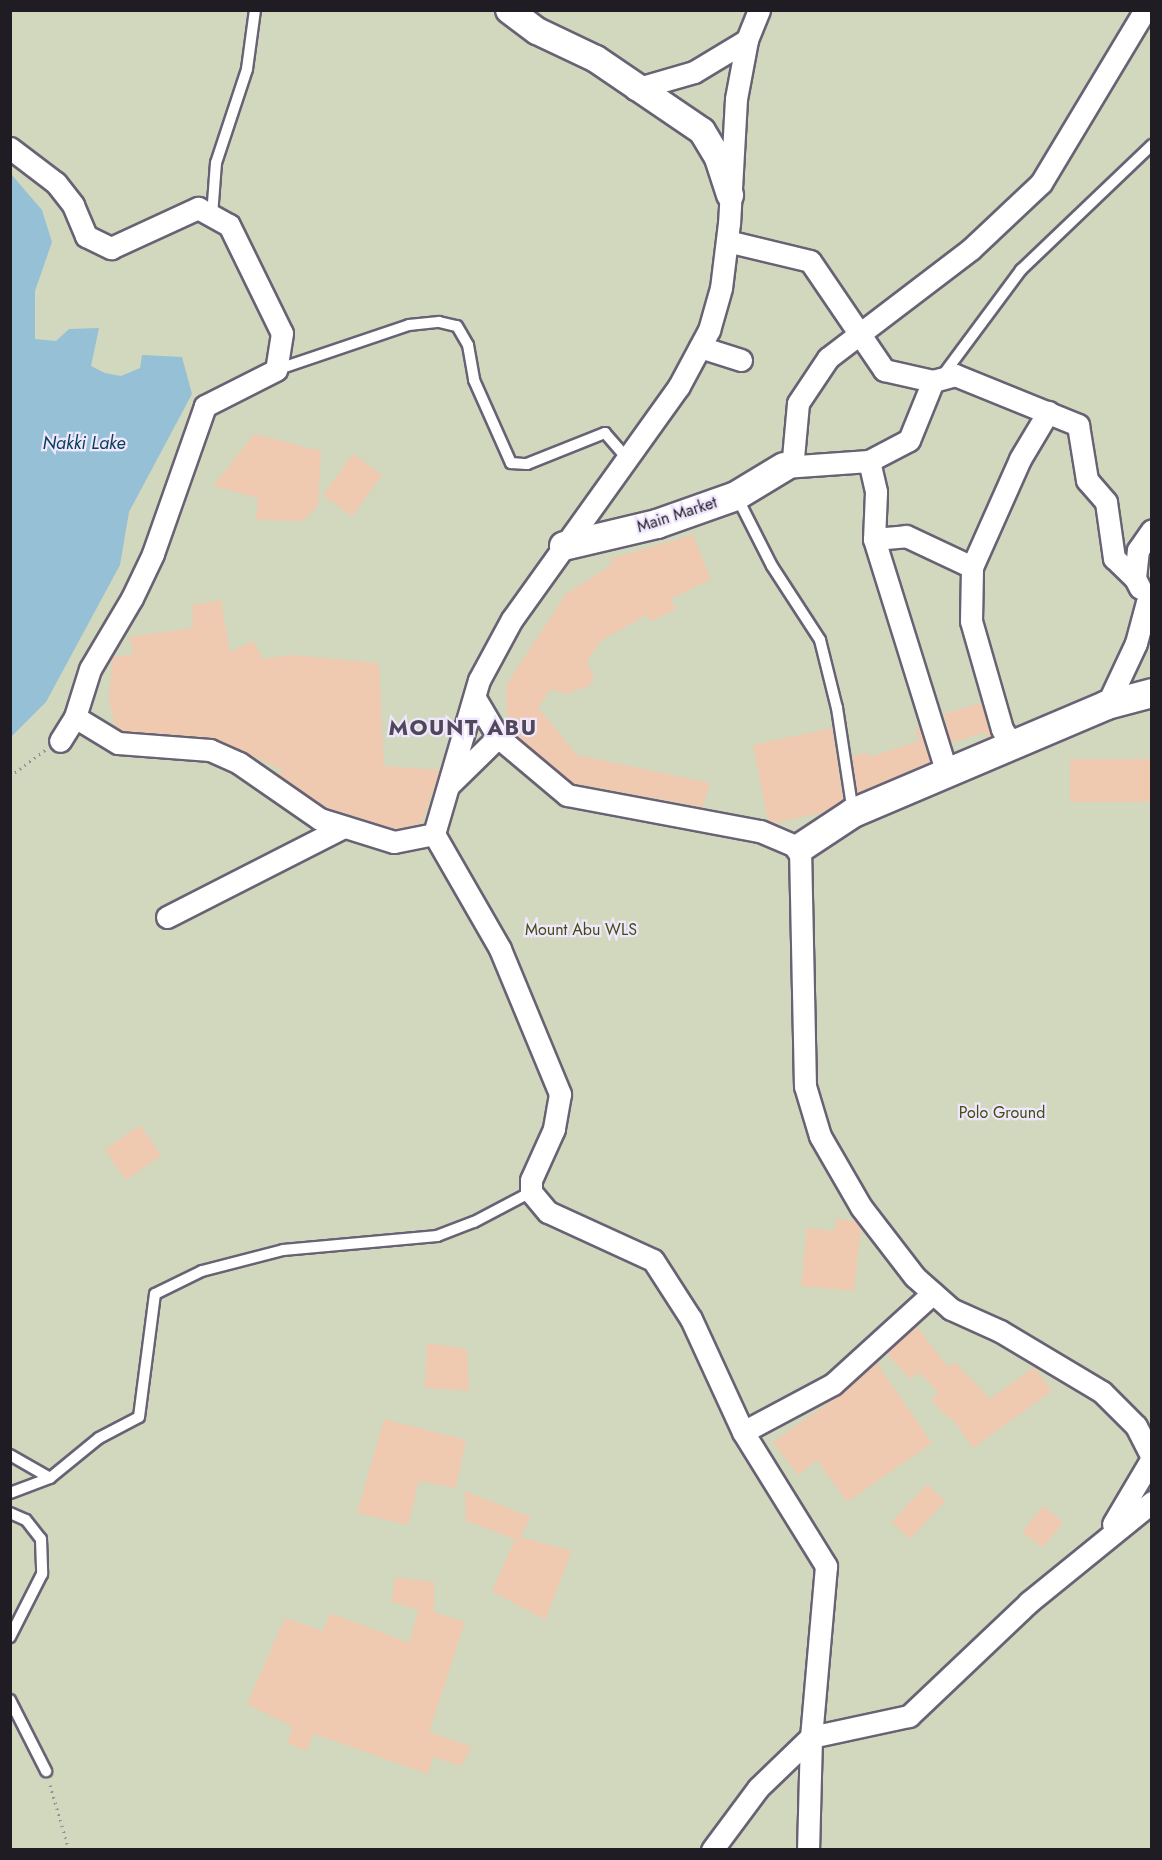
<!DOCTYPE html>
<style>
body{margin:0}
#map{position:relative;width:1162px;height:1860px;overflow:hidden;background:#f0e7fe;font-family:Jost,sans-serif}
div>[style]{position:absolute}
.green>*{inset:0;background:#d1d8be;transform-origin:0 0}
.water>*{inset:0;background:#96c0d5}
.building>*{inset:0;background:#efcab1;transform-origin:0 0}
.path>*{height:3px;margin-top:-1.5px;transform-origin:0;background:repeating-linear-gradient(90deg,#948e9e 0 1.5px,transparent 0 6px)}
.roads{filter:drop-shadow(2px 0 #696275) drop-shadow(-2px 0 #696275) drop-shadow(0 2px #696275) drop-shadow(0 -2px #696275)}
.service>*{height:10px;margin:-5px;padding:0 5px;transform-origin:5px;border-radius:5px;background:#fff}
.minor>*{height:21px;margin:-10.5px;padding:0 10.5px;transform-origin:10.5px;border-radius:10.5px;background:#fff}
.tertiary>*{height:26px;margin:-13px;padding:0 13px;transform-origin:13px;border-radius:13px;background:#fff}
.secondary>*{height:28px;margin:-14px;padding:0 14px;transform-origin:14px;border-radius:14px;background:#fff}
span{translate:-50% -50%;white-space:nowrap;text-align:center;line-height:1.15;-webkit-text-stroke:4.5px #f0e7fe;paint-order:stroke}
.street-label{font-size:16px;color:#1f1c24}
.park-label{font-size:16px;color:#414c0e}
.water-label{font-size:18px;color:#054056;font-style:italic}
.district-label{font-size:22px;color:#4f485a;font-weight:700;letter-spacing:1.5px}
.frame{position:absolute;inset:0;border:12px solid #1f1c24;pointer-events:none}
</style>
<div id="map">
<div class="green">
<i style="left:11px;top:11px;width:1140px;height:1839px"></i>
</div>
<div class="water">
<i style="clip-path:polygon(11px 174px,42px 210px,52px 242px,35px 291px,35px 339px,56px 341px,69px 329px,99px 328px,91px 366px,105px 373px,121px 376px,140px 368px,142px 355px,182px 357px,192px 394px,129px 512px,120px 565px,46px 702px,11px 737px)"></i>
</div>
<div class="building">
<i style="clip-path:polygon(254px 434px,321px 451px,318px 506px,303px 521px,256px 520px,258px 498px,213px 486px)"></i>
<i style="left:353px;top:454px;width:36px;height:51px;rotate:36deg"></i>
<i style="clip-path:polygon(693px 535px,711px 579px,671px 599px,676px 609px,651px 622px,647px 615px,602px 640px,587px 660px,594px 678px,587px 687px,565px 694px,551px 689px,538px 707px,577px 755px,710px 783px,703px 807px,572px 783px,508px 729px,506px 685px,566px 594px,613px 564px,609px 559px)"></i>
<i style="clip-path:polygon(221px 600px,230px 652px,253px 641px,263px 659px,291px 655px,379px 663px,384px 766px,440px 770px,422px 823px,395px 829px,326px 807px,276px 773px,284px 771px,215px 738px,122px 731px,115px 726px,109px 700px,112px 657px,134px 654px,129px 637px,193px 628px,192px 605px)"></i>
<i style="clip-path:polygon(981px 703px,991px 736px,987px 738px,986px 732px,951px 743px,944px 714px)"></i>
<i style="clip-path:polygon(832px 728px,843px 800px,822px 813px,775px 823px,768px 821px,753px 745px)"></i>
<i style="clip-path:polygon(920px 728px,930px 762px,858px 793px,852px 757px,867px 752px,869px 757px,919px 741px,915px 729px)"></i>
<i style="left:1152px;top:759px;width:43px;height:82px;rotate:90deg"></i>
<i style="left:140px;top:1125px;width:37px;height:43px;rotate:55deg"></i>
<i style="clip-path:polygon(836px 1219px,856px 1221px,861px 1228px,854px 1291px,801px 1286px,807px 1228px,834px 1231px)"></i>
<i style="clip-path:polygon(917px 1327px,948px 1367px,955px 1362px,990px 1399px,1034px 1367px,1052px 1391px,973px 1448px,950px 1416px,948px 1418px,931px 1400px,939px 1393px,919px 1372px,910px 1379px,886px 1353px)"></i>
<i style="clip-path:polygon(427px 1343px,467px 1349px,469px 1391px,425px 1388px)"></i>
<i style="clip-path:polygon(876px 1362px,932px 1443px,847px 1502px,817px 1460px,798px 1475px,773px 1442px,841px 1394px)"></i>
<i style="clip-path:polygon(384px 1419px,466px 1440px,456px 1488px,419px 1481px,408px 1525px,357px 1513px)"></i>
<i style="left:927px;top:1484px;width:25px;height:52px;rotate:43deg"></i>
<i style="clip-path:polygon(465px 1491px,531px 1517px,520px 1537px,572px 1551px,545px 1620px,492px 1591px,515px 1539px,466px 1521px)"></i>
<i style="left:1043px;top:1506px;width:26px;height:33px;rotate:39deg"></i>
<i style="clip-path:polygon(395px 1577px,434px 1582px,434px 1612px,465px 1622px,429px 1732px,472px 1747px,461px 1766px,433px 1757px,428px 1774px,314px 1734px,306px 1751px,287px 1743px,293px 1727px,247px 1704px,285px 1618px,323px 1631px,330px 1613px,409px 1643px,419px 1610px,392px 1602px)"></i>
</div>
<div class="path">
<i style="left:10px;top:776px;width:44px;rotate:-36.6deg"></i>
<i style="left:50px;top:1785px;width:68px;rotate:73.7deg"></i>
</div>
<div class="roads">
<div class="service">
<i style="left:212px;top:216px;width:53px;rotate:-85.7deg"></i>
<i style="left:216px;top:163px;width:99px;rotate:-71.7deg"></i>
<i style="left:247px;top:69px;width:60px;rotate:-82.3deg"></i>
<i style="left:276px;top:370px;width:140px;rotate:-18.7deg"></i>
<i style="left:409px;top:325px;width:30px;rotate:-6deg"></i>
<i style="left:439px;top:322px;width:18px;rotate:13deg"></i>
<i style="left:457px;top:326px;width:22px;rotate:60deg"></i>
<i style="left:468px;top:345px;width:36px;rotate:80deg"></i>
<i style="left:474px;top:380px;width:91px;rotate:66deg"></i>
<i style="left:511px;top:463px;width:16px;rotate:4deg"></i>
<i style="left:527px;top:464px;width:84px;rotate:-21.7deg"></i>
<i style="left:605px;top:433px;width:30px;rotate:49deg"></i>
<i style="left:943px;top:375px;width:131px;rotate:-53.4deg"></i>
<i style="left:1021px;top:270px;width:181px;rotate:-43.7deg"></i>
<i style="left:737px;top:497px;width:77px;rotate:63.1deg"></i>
<i style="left:772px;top:566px;width:88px;rotate:57deg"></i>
<i style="left:820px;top:640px;width:70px;rotate:76deg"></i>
<i style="left:837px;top:708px;width:106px;rotate:81.3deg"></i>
<i style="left:10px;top:1455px;width:46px;rotate:29.9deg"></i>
<i style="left:10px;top:1493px;width:43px;rotate:-20.6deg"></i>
<i style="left:50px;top:1478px;width:63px;rotate:-39.2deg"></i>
<i style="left:99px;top:1438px;width:45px;rotate:-27.7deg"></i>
<i style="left:139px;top:1417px;width:124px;rotate:-82.6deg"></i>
<i style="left:155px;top:1294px;width:52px;rotate:-26.1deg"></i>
<i style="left:202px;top:1271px;width:84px;rotate:-14.5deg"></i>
<i style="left:283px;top:1250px;width:155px;rotate:-5.2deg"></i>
<i style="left:437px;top:1236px;width:40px;rotate:-21deg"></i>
<i style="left:474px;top:1222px;width:64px;rotate:-27.8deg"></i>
<i style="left:10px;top:1513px;width:17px;rotate:24deg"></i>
<i style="left:26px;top:1520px;width:24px;rotate:52deg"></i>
<i style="left:41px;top:1539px;width:35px;rotate:88deg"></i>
<i style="left:42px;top:1574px;width:71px;rotate:116.9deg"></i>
<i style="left:10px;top:1700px;width:80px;rotate:63.1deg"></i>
</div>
<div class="minor">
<i style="left:759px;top:10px;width:32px;rotate:112deg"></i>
<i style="left:747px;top:40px;width:60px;rotate:100.6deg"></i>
<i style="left:736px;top:99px;width:124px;rotate:93.2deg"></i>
<i style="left:729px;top:223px;width:65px;rotate:97deg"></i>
<i style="left:721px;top:288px;width:44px;rotate:105.9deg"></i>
<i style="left:709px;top:330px;width:64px;rotate:118.2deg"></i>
<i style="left:679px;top:386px;width:287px;rotate:125.6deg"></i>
<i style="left:512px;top:619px;width:69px;rotate:118.4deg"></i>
<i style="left:479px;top:680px;width:160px;rotate:106.3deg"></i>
<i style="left:434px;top:834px;width:133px;rotate:60.1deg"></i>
<i style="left:500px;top:949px;width:157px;rotate:67.5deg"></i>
<i style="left:560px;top:1094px;width:36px;rotate:100deg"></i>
<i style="left:554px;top:1129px;width:56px;rotate:114.3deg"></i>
<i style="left:531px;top:1180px;width:12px;rotate:90deg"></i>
<i style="left:531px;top:1192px;width:26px;rotate:50deg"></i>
<i style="left:548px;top:1212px;width:115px;rotate:24.6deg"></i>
<i style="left:653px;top:1260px;width:70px;rotate:57.2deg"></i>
<i style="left:691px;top:1319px;width:124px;rotate:65.3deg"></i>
<i style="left:743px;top:1432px;width:158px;rotate:58.2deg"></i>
<i style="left:826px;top:1566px;width:172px;rotate:95deg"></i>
<i style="left:811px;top:1737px;width:113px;rotate:91.5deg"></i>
<i style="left:635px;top:89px;width:61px;rotate:-16.1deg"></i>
<i style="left:694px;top:72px;width:62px;rotate:-31.1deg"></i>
<i style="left:10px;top:148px;width:58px;rotate:37.3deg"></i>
<i style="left:56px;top:183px;width:28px;rotate:52deg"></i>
<i style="left:73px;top:205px;width:34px;rotate:67deg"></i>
<i style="left:86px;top:236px;width:28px;rotate:26deg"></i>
<i style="left:111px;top:248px;width:96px;rotate:-24.7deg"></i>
<i style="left:198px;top:208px;width:35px;rotate:29deg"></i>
<i style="left:229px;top:225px;width:120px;rotate:63.9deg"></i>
<i style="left:282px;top:333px;width:37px;rotate:99deg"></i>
<i style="left:276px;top:370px;width:80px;rotate:153.1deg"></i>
<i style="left:205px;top:406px;width:157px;rotate:109.4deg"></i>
<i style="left:153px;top:554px;width:49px;rotate:115.5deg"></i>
<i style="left:132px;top:598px;width:82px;rotate:120.6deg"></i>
<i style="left:90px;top:669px;width:50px;rotate:107.4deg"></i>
<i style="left:75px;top:717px;width:28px;rotate:122deg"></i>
<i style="left:727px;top:241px;width:85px;rotate:13.5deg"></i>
<i style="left:810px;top:261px;width:132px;rotate:55.8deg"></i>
<i style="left:884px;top:370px;width:50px;rotate:12.7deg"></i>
<i style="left:933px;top:381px;width:23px;rotate:-15deg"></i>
<i style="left:955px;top:375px;width:133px;rotate:22.1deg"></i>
<i style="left:1078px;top:425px;width:56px;rotate:80.7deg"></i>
<i style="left:1087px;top:480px;width:29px;rotate:49deg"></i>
<i style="left:1106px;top:502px;width:57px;rotate:81.9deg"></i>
<i style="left:1114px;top:558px;width:29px;rotate:44deg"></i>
<i style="left:700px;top:347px;width:43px;rotate:17.6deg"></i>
<i style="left:869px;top:461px;width:32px;rotate:77deg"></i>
<i style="left:876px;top:492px;width:47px;rotate:92.4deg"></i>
<i style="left:874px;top:539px;width:245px;rotate:72.7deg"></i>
<i style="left:784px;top:467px;width:13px;rotate:-45deg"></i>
<i style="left:793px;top:458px;width:55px;rotate:-84.8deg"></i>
<i style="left:798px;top:403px;width:54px;rotate:-56.3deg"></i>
<i style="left:828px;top:358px;width:180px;rotate:-37.3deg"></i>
<i style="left:971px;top:249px;width:96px;rotate:-43.3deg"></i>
<i style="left:1041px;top:183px;width:202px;rotate:-59deg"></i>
<i style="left:784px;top:467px;width:85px;rotate:-4deg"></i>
<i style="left:869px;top:461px;width:45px;rotate:-27.7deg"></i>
<i style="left:909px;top:440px;width:64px;rotate:-67.9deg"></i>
<i style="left:874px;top:539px;width:32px;rotate:-5deg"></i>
<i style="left:906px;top:536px;width:73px;rotate:25.2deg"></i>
<i style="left:1140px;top:588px;width:11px;rotate:-117deg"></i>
<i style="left:1135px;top:578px;width:28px;rotate:-84deg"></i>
<i style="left:1138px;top:550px;width:24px;rotate:-55deg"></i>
<i style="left:475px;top:698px;width:45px;rotate:59.5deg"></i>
<i style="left:498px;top:737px;width:90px;rotate:40deg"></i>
<i style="left:567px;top:795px;width:196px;rotate:10.6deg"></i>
<i style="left:760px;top:831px;width:43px;rotate:23deg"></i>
<i style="left:800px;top:848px;width:238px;rotate:88.8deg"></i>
<i style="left:805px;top:1086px;width:52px;rotate:73.3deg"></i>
<i style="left:820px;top:1136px;width:82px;rotate:60deg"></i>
<i style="left:861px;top:1207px;width:88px;rotate:52.4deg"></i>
<i style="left:915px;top:1277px;width:48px;rotate:41.6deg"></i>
<i style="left:951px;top:1309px;width:54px;rotate:24.2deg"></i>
<i style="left:1000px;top:1331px;width:119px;rotate:30.9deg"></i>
<i style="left:1102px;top:1392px;width:48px;rotate:45deg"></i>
<i style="left:1136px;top:1426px;width:36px;rotate:63deg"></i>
<i style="left:1107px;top:705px;width:68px;rotate:-64.9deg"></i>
<i style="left:1136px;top:643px;width:42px;rotate:-75deg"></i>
<i style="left:75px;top:717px;width:50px;rotate:31.2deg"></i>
<i style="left:118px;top:743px;width:92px;rotate:4.4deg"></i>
<i style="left:210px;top:750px;width:32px;rotate:24deg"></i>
<i style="left:239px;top:763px;width:98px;rotate:34.7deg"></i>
<i style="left:320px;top:819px;width:77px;rotate:17.3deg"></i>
<i style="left:394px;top:842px;width:41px;rotate:-11.3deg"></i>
<i style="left:1013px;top:745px;width:19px;rotate:-125deg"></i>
<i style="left:1002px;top:729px;width:112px;rotate:-106deg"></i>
<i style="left:971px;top:621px;width:54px;rotate:-88.9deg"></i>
<i style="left:972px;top:567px;width:118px;rotate:-66deg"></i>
<i style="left:1020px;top:459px;width:55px;rotate:-59.2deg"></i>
<i style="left:449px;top:785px;width:69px;rotate:-44.4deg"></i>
<i style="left:167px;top:917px;width:199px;rotate:-27deg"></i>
<i style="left:743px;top:1432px;width:102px;rotate:-28.1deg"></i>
<i style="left:833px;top:1384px;width:135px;rotate:-42.3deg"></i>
<i style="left:1113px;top:1524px;width:77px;rotate:-59.4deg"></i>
<i style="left:712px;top:1850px;width:77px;rotate:-53.4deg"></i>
<i style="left:758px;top:1788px;width:74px;rotate:-43.9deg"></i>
<i style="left:811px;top:1737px;width:100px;rotate:-12.1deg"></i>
<i style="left:909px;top:1716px;width:166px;rotate:-43.5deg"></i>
<i style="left:1029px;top:1602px;width:159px;rotate:-39.1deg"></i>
</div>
<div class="tertiary">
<i style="left:509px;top:10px;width:35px;rotate:37deg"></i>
<i style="left:537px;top:31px;width:65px;rotate:25.4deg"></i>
<i style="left:596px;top:59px;width:128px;rotate:34.2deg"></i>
<i style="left:702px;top:131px;width:31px;rotate:59deg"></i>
<i style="left:718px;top:158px;width:39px;rotate:72deg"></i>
</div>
<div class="secondary">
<i style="left:564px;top:546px;width:96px;rotate:-13.3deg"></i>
<i style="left:657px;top:524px;width:84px;rotate:-19.5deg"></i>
<i style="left:736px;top:496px;width:56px;rotate:-31.1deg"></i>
<i style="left:800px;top:848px;width:64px;rotate:-33.4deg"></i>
<i style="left:853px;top:813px;width:276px;rotate:-23deg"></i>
<i style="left:1107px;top:705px;width:47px;rotate:-14.9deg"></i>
</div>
</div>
<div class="street-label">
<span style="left:677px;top:515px;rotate:-18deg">Main Market</span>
</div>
<div class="park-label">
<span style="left:581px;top:930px">Mount Abu WLS</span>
<span style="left:1002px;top:1113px">Polo Ground</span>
</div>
<div class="water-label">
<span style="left:84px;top:443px">Nakki Lake</span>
</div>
<div class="district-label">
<span style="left:463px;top:728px">MOUNT ABU</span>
</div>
<div class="frame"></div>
</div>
